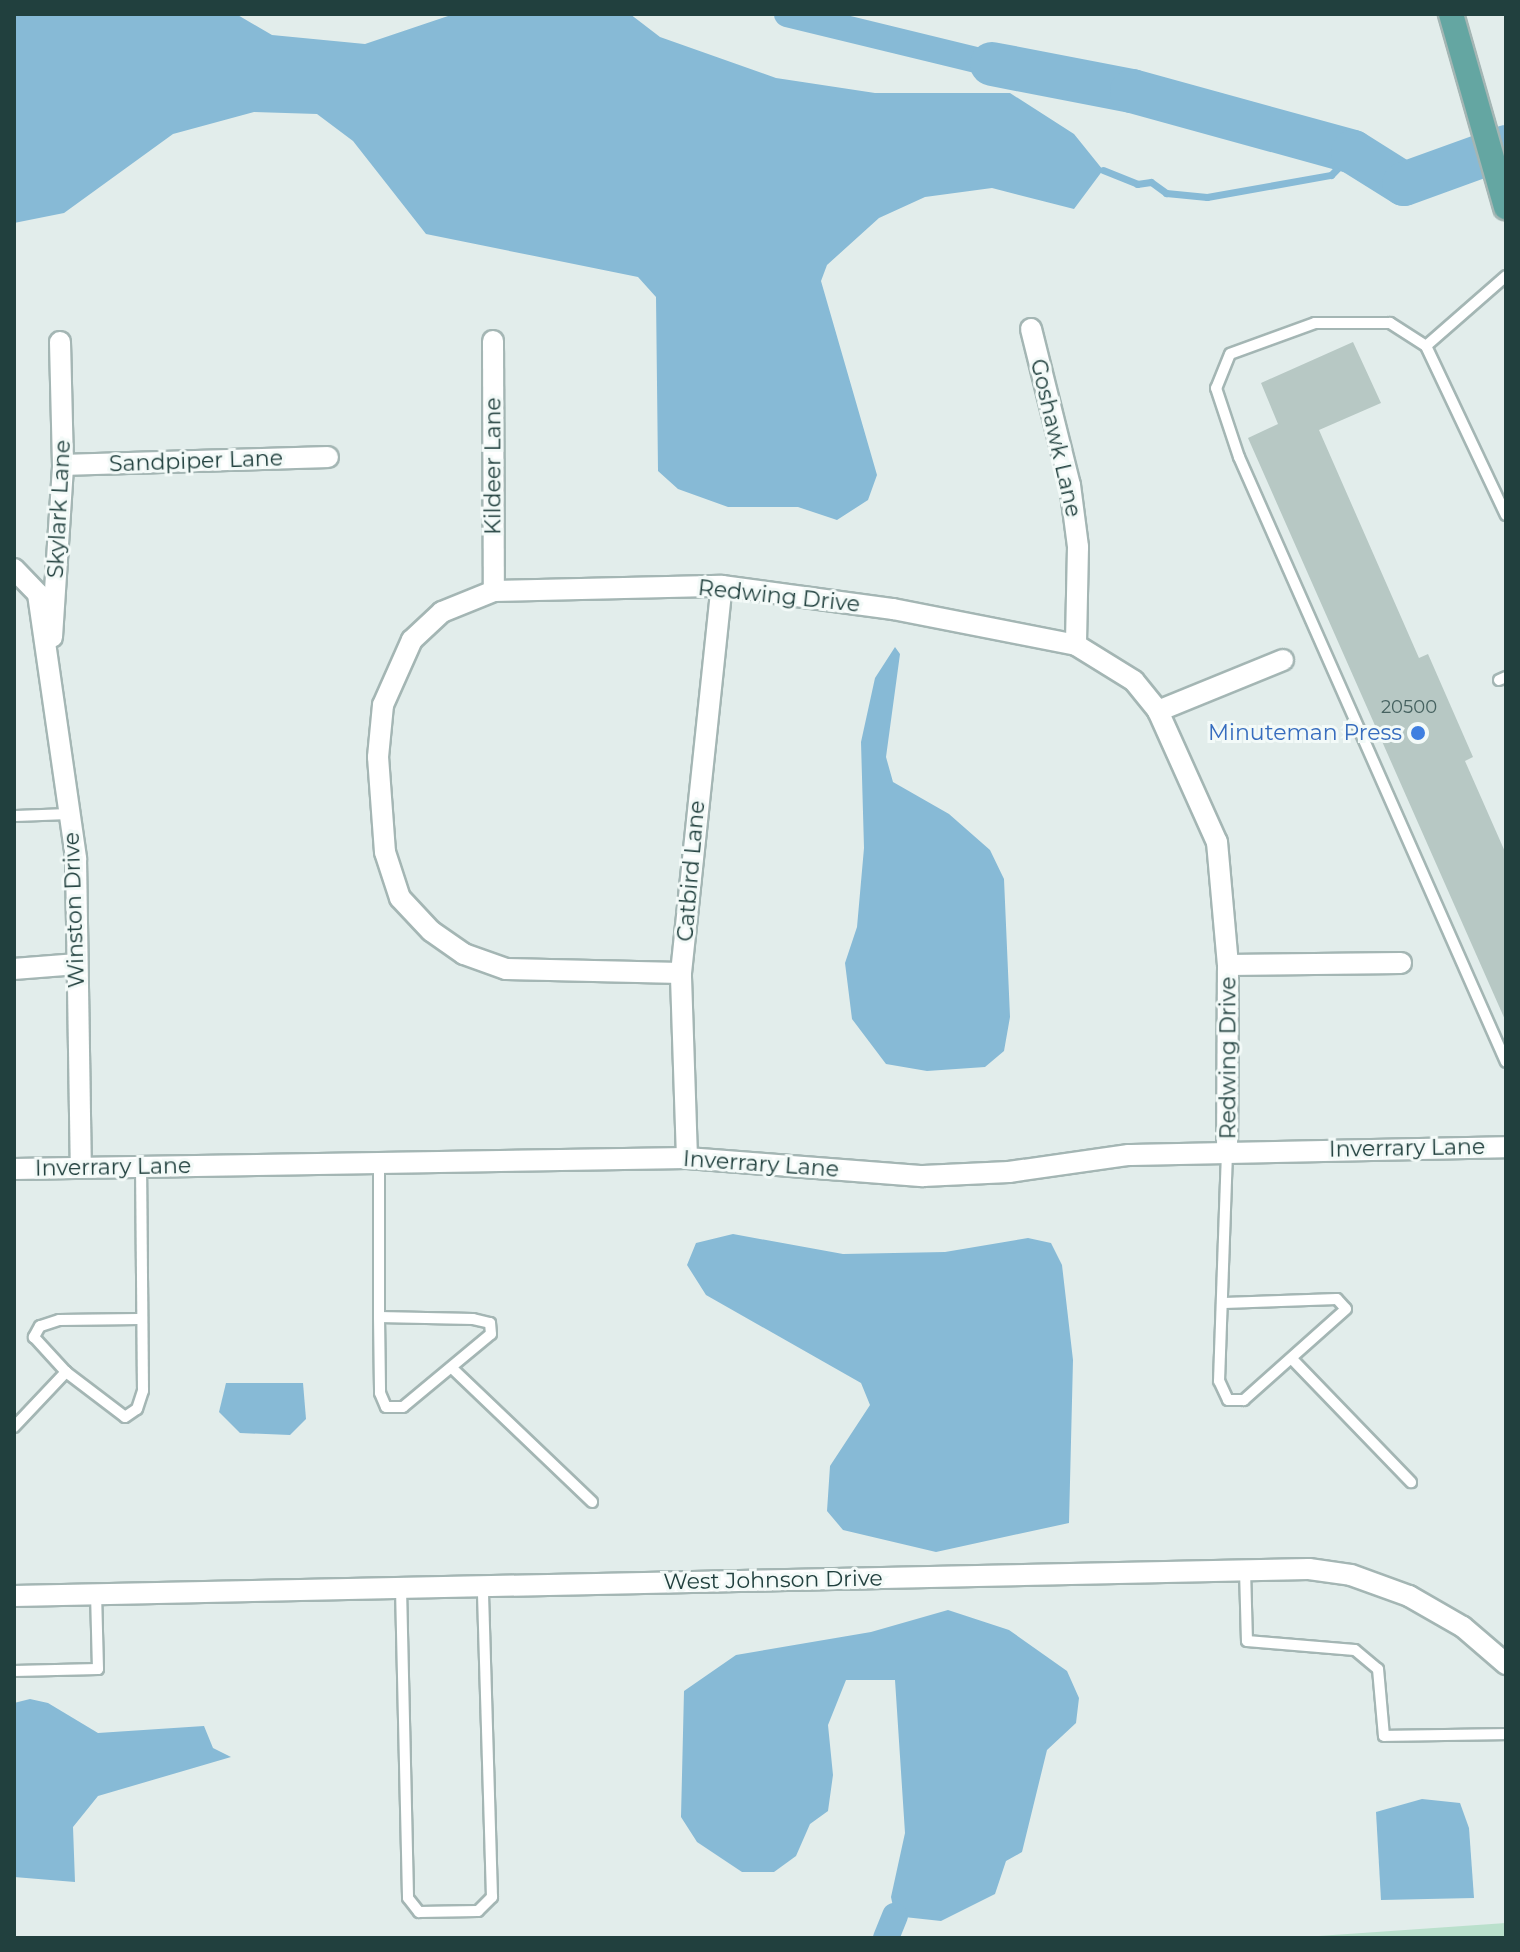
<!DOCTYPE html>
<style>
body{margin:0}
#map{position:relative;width:1520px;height:1952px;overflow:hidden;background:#e2edeb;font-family:Montserrat,sans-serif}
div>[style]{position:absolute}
.green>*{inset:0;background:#bae0cc}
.water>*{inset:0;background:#87bad6}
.stream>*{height:7px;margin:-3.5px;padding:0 3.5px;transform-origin:3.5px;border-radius:3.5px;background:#87bad6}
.canal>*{height:26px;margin:-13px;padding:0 13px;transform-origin:13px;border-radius:13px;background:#87bad6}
.river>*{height:44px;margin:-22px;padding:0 22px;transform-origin:22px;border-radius:22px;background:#87bad6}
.building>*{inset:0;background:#b7c8c4}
.roads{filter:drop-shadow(2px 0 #a4b6b4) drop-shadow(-2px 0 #a4b6b4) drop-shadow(0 2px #a4b6b4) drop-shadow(0 -2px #a4b6b4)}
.lane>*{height:10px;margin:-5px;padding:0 5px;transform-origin:5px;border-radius:5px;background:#fff}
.street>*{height:20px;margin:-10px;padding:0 10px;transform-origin:10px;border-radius:10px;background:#fff}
.primary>*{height:24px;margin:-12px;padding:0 12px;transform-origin:12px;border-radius:12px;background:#64a6a2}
.dots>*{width:22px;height:22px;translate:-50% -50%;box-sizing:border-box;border:4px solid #f3faf8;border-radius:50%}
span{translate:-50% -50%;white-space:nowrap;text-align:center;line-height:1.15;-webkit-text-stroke:6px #f3faf8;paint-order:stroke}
.number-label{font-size:18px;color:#466260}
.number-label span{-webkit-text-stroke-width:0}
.street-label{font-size:22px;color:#21403e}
.shop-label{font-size:22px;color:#366cbe}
.right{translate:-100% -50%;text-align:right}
.frame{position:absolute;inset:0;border:16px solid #21403e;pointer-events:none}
</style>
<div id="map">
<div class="green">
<i style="clip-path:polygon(1506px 1923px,1506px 1938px,1290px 1938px)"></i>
</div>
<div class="water">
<i style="clip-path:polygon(14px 14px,236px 14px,272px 35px,365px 44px,454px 14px,630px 14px,660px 37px,776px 78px,875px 93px,1010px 93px,1074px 134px,1103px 170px,1074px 209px,992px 188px,925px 197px,879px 218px,827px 265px,821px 281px,877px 475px,868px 500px,837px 520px,798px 507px,728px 507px,678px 489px,658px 471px,656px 297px,638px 277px,426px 234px,353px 141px,317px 114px,254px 112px,173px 134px,64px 213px,14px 223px)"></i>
<i style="clip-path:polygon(895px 647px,900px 654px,886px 757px,893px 782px,949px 814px,990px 850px,1004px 879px,1010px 1017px,1004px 1051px,985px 1067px,927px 1071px,886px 1064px,852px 1019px,845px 963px,857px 927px,864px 848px,861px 742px,875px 678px)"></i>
<i style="clip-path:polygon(733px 1234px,843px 1254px,945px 1252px,1028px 1238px,1051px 1243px,1062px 1265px,1073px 1360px,1069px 1523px,936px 1552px,843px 1530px,827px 1511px,830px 1466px,870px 1405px,861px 1383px,706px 1295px,687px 1265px,696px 1243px)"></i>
<i style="clip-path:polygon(226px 1383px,303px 1383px,306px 1419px,290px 1435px,240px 1433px,219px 1412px)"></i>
<i style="clip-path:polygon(948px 1610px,1009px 1630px,1067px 1671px,1079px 1698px,1076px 1723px,1047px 1750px,1022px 1852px,1006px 1861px,995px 1894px,941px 1921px,895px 1916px,891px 1897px,905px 1833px,895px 1680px,846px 1680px,828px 1725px,833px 1775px,828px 1811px,810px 1824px,796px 1856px,774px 1872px,742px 1872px,697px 1842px,681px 1817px,684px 1691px,736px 1655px,871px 1632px)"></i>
<i style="clip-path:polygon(30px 1699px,48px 1703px,98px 1733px,204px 1726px,213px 1748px,231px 1757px,98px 1796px,73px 1827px,75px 1882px,14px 1877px,14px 1703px)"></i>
<i style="clip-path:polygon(1422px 1799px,1460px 1803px,1469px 1828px,1474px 1898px,1381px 1900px,1376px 1812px)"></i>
</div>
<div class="stream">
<i style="left:1103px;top:170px;width:37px;rotate:22deg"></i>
<i style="left:1137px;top:184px;width:14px;rotate:-8deg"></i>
<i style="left:1151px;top:182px;width:19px;rotate:36deg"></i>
<i style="left:1166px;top:193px;width:41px;rotate:5.6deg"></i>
<i style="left:1207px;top:197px;width:126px;rotate:-10.1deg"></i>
<i style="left:1331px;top:175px;width:32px;rotate:-46deg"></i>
</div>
<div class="canal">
<i style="left:787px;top:14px;width:211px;rotate:13.7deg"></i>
<i style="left:886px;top:1938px;width:24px;rotate:-68deg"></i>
</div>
<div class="river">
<i style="left:992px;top:64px;width:143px;rotate:10.9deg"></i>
<i style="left:1132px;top:91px;width:229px;rotate:15.4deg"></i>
<i style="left:1353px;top:152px;width:60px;rotate:32.1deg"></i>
<i style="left:1404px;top:184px;width:109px;rotate:-19.9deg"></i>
</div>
<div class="building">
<i style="clip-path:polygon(1353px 342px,1381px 403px,1319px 430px,1419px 658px,1428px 654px,1473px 757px,1465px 761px,1506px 854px,1506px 1022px,1248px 438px,1278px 424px,1261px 383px)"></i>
</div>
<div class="roads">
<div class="lane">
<i style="left:1506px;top:276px;width:106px;rotate:138.8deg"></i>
<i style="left:1426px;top:346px;width:187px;rotate:64.7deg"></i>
<i style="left:1426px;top:346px;width:43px;rotate:-147.4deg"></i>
<i style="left:1390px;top:323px;width:75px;rotate:180deg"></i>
<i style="left:1315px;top:323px;width:90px;rotate:160deg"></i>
<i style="left:1230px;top:354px;width:37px;rotate:112deg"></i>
<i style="left:1216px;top:388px;width:73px;rotate:71.6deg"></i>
<i style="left:1239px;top:457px;width:661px;rotate:66.19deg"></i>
<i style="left:1499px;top:680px;width:8px;rotate:-23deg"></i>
<i style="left:14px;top:816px;width:56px;rotate:-2deg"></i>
<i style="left:379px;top:1162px;width:155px;rotate:90deg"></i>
<i style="left:379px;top:1317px;width:76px;rotate:89.2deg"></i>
<i style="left:380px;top:1393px;width:15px;rotate:67deg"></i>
<i style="left:386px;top:1407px;width:17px"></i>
<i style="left:403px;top:1407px;width:114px;rotate:-39.7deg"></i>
<i style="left:491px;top:1334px;width:11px;rotate:-95deg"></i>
<i style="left:490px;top:1323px;width:17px;rotate:-167deg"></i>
<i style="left:473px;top:1319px;width:94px;rotate:-178.8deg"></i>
<i style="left:1224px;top:1303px;width:113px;rotate:-2deg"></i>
<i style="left:1337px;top:1299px;width:13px;rotate:48deg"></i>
<i style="left:1346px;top:1309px;width:137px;rotate:138.3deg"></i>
<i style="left:1244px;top:1400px;width:16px;rotate:180deg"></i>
<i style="left:1228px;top:1400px;width:21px;rotate:-115deg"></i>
<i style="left:1219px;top:1381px;width:230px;rotate:-88deg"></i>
<i style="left:139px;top:1319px;width:80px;rotate:179.3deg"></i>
<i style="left:59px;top:1320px;width:20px;rotate:162deg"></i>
<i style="left:40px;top:1326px;width:13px;rotate:119deg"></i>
<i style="left:34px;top:1337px;width:47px;rotate:47.6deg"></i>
<i style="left:66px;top:1372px;width:74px;rotate:37.3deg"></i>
<i style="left:125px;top:1417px;width:14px;rotate:-34deg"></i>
<i style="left:137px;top:1409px;width:19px;rotate:-72deg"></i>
<i style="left:143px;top:1391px;width:226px;rotate:-90.5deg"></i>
<i style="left:1293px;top:1360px;width:170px;rotate:46deg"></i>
<i style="left:454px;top:1370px;width:191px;rotate:43.7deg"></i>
<i style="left:14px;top:1427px;width:76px;rotate:-46.6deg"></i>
<i style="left:1245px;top:1570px;width:71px;rotate:88.4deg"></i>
<i style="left:1247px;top:1641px;width:108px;rotate:4.8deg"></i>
<i style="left:1355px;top:1650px;width:30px;rotate:40deg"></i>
<i style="left:1378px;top:1669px;width:67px;rotate:84.9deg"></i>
<i style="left:1384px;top:1736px;width:122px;rotate:-0.9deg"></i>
<i style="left:401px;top:1588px;width:310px;rotate:88.7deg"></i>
<i style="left:408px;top:1898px;width:18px;rotate:52deg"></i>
<i style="left:419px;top:1912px;width:59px;rotate:-1deg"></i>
<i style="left:478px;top:1911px;width:20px;rotate:-45deg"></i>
<i style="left:492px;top:1897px;width:310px;rotate:-91.7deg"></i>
<i style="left:14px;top:1671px;width:84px;rotate:-1.4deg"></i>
<i style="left:98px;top:1669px;width:75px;rotate:-91.5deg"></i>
</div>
<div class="street">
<i style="left:1031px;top:329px;width:161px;rotate:76deg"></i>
<i style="left:1070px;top:485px;width:63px;rotate:82.6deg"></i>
<i style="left:1078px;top:547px;width:98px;rotate:91.2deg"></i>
<i style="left:493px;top:341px;width:250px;rotate:89.8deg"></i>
<i style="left:63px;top:465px;width:265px;rotate:-1.7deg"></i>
<i style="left:14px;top:569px;width:35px;rotate:46deg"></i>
<i style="left:38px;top:594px;width:268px;rotate:81.8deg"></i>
<i style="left:76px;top:859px;width:309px;rotate:89.1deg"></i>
<i style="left:52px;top:637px;width:172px;rotate:-86.3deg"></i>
<i style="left:63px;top:465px;width:123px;rotate:-91.4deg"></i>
<i style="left:1158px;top:711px;width:135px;rotate:-22.2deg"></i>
<i style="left:1228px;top:965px;width:173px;rotate:-0.7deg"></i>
<i style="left:14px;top:969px;width:63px;rotate:-4.5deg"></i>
<i style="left:681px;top:973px;width:175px;rotate:-178.7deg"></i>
<i style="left:506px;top:969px;width:45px;rotate:-160.3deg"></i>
<i style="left:464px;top:954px;width:40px;rotate:-145.1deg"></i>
<i style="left:431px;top:931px;width:45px;rotate:-133.2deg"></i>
<i style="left:400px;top:898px;width:48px;rotate:-108.1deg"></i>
<i style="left:385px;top:852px;width:95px;rotate:-94.2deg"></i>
<i style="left:378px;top:757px;width:52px;rotate:-84.5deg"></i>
<i style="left:383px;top:705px;width:71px;rotate:-66deg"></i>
<i style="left:412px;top:640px;width:41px;rotate:-43deg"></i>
<i style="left:442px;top:612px;width:56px;rotate:-22deg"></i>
<i style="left:494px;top:591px;width:228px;rotate:-1.3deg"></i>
<i style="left:722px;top:586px;width:173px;rotate:7.7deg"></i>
<i style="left:893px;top:609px;width:187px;rotate:11.1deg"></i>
<i style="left:1076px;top:645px;width:68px;rotate:31.8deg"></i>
<i style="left:1134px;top:681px;width:38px;rotate:51deg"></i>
<i style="left:1158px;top:711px;width:144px;rotate:65.8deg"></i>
<i style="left:1217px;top:842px;width:123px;rotate:84.9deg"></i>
<i style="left:1228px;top:965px;width:185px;rotate:90.3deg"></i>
<i style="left:687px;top:1158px;width:185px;rotate:-91.9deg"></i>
<i style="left:681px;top:973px;width:389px;rotate:-84deg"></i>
<i style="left:14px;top:1169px;width:673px;rotate:-0.94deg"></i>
<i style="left:687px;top:1158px;width:237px;rotate:4.4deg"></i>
<i style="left:923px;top:1176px;width:86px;rotate:-2.7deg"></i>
<i style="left:1009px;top:1172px;width:121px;rotate:-8.1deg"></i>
<i style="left:1129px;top:1155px;width:377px;rotate:-1.2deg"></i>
<i style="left:14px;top:1596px;width:1295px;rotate:-1.19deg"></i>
<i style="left:1309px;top:1569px;width:42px;rotate:8.1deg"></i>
<i style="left:1351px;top:1575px;width:62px;rotate:19.9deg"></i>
<i style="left:1409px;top:1596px;width:62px;rotate:29.9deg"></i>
<i style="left:1463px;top:1627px;width:57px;rotate:40.7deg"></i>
</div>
<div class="primary">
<i style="left:1451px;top:14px;width:201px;rotate:74.1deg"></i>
</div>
</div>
<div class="dots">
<i style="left:1418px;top:733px;background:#3f7fe0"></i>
</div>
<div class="number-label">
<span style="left:1409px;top:707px">20500</span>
</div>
<div class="street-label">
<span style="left:1056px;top:438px;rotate:77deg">Goshawk Lane</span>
<span style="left:196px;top:461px;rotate:-2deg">Sandpiper Lane</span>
<span style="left:493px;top:466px;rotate:-90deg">Kildeer Lane</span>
<span style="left:59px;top:509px;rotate:-87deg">Skylark Lane</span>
<span style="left:779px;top:596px;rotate:6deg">Redwing Drive</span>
<span style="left:691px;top:871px;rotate:-85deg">Catbird Lane</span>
<span style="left:74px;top:910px;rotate:-92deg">Winston Drive</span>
<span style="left:1228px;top:1058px;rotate:-90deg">Redwing Drive</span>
<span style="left:1407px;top:1148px;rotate:-1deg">Inverrary Lane</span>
<span style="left:761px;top:1164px;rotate:4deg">Inverrary Lane</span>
<span style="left:113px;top:1167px;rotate:-1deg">Inverrary Lane</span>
<span style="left:773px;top:1580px;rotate:-1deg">West Johnson Drive</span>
</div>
<div class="shop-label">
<span class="right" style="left:1402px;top:733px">Minuteman Press</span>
</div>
<div class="frame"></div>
</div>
